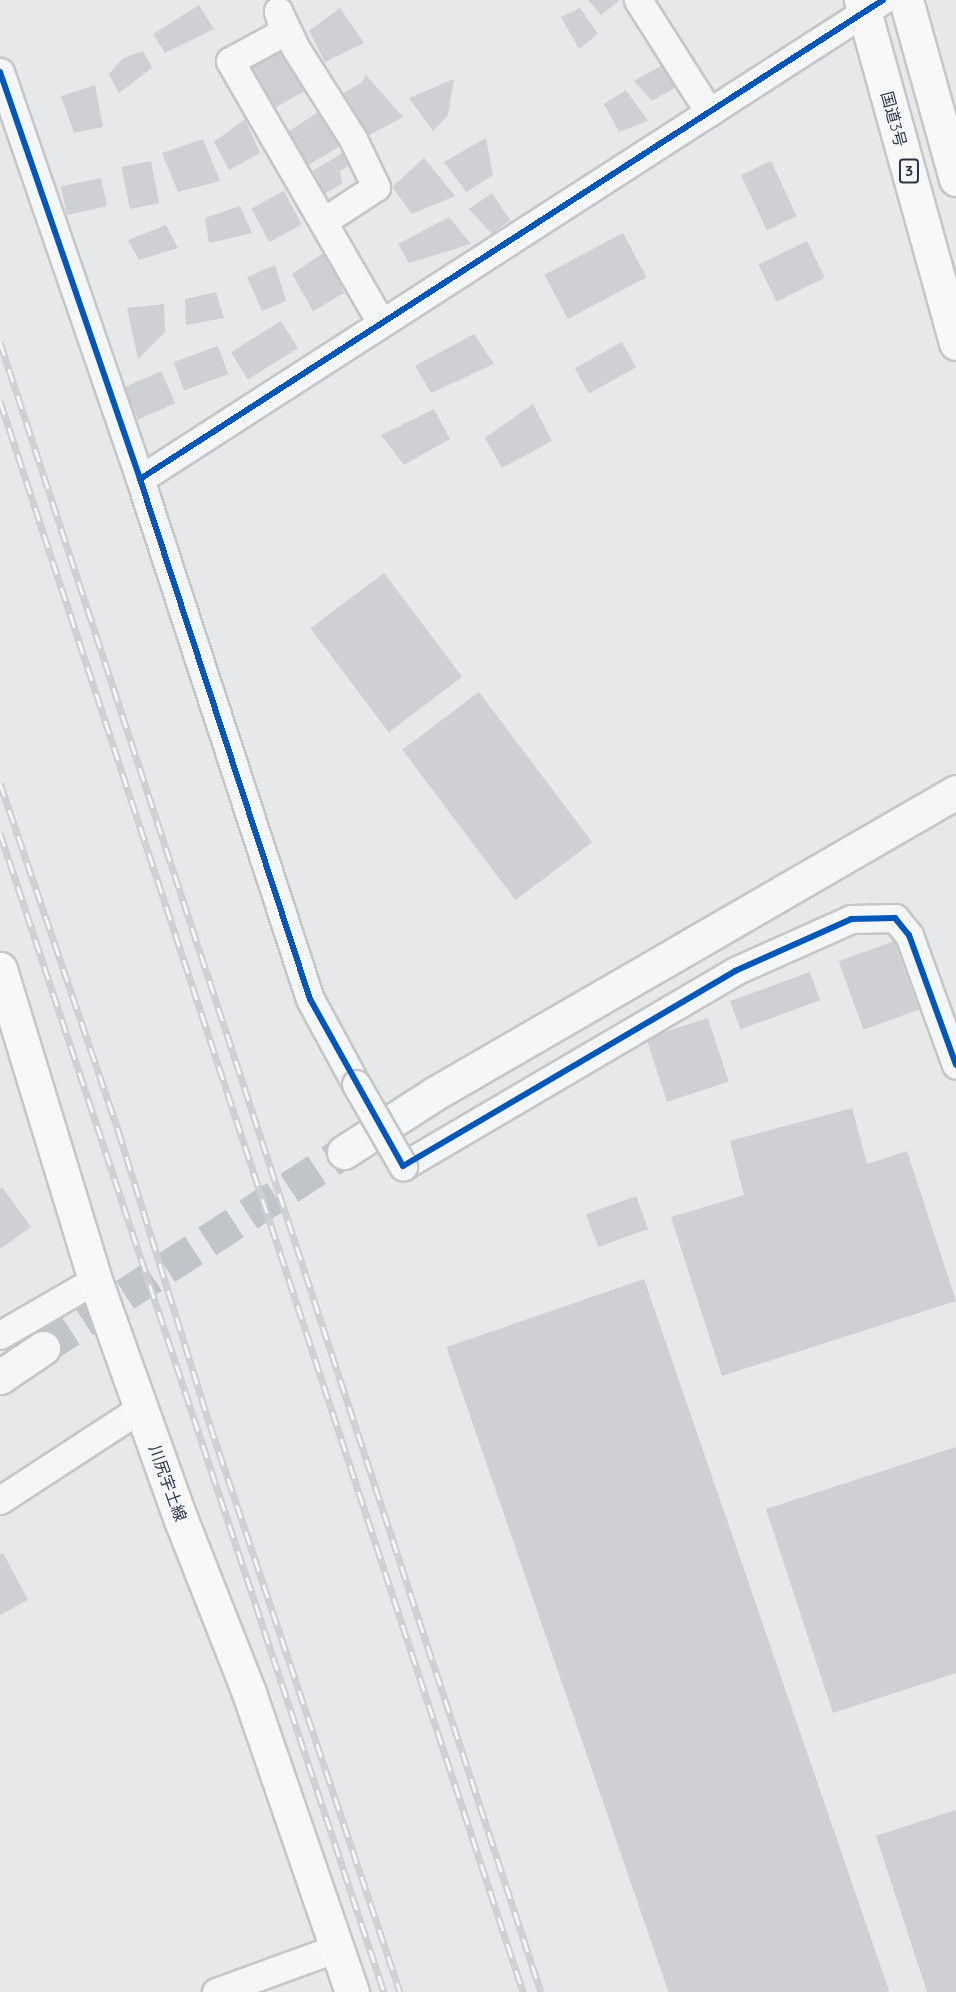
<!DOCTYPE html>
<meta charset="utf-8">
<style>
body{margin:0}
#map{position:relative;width:956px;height:1992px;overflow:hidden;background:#e6e8ea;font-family:Quicksand,"Noto Sans JP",sans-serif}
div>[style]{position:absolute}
.building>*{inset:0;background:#ced0d3;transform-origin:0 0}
.tertiary-tunnel>*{height:33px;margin-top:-16.5px;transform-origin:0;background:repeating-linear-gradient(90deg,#c1c4c9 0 33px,transparent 0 49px)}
.roads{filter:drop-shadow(2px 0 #c4c6c8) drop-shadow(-2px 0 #c4c6c8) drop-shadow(0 2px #c4c6c8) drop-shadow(0 -2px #c4c6c8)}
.minor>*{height:27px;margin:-13.5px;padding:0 13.5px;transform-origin:13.5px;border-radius:13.5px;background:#f5f6f7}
.tertiary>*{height:33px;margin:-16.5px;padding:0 16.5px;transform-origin:16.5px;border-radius:16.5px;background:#f5f6f7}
.secondary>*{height:33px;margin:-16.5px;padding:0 16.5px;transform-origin:16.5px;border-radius:16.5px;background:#f8f8f8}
.trunk>*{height:33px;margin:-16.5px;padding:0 16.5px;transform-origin:16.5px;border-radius:16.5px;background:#f8f8f8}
.rail>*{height:7px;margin-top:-3.5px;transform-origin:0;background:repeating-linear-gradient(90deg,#f4f6f9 0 14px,#cecfd2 0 28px);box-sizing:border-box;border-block:2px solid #cecfd2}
.bridges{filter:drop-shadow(2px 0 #c4c6c8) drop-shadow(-2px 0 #c4c6c8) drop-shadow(0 2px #c4c6c8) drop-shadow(0 -2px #c4c6c8)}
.minor-bridge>*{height:27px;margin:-13.5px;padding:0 13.5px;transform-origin:13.5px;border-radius:13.5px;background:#f5f6f7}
.cycleway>*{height:6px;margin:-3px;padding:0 3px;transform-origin:3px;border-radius:3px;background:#0057b8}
span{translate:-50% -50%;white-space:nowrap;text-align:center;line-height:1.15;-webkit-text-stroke:4.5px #f4f6f9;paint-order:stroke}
.shield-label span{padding:2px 4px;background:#f4f6f9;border:2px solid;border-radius:4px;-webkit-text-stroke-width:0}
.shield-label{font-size:15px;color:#2b3445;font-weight:700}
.street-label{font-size:16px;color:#2b3445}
</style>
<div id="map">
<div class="building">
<i style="clip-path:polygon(588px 0,620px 0,601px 15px)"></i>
<i style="clip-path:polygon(199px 5px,214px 29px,165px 53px,153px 34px)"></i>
<i style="clip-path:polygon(340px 8px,364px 43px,325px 62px,309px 31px)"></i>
<i style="clip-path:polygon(580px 8px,598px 34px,579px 49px,561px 17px)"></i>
<i style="clip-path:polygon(277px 41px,310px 88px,269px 111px,242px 63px)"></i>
<i style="clip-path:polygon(143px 51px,152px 68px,119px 93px,109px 74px,122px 59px)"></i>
<i style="clip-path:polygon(663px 65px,676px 87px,652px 101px,634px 81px)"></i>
<i style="clip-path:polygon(366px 75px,403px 117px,369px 135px,339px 96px,361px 83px)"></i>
<i style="clip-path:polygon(454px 79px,448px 115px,433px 131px,409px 98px)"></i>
<i style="clip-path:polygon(95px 85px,103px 127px,74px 133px,61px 96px)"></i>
<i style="clip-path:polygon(626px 90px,648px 121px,619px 132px,604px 104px)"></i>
<i style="clip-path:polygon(321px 110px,339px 147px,303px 168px,282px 136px)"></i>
<i style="clip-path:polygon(245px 119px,260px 153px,229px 170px,214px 142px)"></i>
<i style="clip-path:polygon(486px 138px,493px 175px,466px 192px,444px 162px)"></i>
<i style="clip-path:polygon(203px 139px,220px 181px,178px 192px,162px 153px)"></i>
<i style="clip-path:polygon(344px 152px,353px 163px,340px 171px,342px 184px,324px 194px,313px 171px)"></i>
<i style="clip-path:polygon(424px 158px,455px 196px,412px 214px,392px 187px)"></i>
<i style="left:151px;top:161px;width:43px;height:30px;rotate:79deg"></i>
<i style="left:771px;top:161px;width:61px;height:33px;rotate:65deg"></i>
<i style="left:101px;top:178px;width:29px;height:41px;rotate:78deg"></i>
<i style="left:284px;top:191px;width:38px;height:37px;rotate:62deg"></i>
<i style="clip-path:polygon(492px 193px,510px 220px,492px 234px,469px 209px)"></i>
<i style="clip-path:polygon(240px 206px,252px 233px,209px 243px,205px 218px)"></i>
<i style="clip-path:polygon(449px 217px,471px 244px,409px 263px,398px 244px)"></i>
<i style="clip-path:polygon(166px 225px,178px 248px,139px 260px,128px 240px)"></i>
<i style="left:623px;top:233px;width:50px;height:89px;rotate:62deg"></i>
<i style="left:807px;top:241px;width:41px;height:54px;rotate:64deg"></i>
<i style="clip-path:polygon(328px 250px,344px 293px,313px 311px,292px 274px)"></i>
<i style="clip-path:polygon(275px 265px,286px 301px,262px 311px,247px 277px)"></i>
<i style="clip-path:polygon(216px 292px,224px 318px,186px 325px,185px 299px)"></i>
<i style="clip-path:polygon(164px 304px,165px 332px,138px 359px,127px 308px)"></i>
<i style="left:281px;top:321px;width:32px;height:59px;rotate:58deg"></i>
<i style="clip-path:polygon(474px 334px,494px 364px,431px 393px,415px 366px)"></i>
<i style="left:622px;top:342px;width:29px;height:54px;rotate:61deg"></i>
<i style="left:218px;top:346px;width:30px;height:47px;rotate:70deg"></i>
<i style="left:161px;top:371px;width:35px;height:41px;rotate:66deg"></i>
<i style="clip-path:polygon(533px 404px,552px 441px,502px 468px,485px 438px)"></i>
<i style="clip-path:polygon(434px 409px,450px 439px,404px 465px,381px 435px)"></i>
<i style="left:384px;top:573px;width:130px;height:92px;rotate:53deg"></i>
<i style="left:479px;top:692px;width:188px;height:96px;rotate:53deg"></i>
<i style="left:894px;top:941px;width:73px;height:59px;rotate:70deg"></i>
<i style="left:810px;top:972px;width:30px;height:85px;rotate:70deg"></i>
<i style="left:708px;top:1018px;width:67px;height:65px;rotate:72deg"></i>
<i style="clip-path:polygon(852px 1108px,867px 1164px,907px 1151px,956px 1301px,722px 1376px,671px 1217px,744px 1195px,730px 1141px)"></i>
<i style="clip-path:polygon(2px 1187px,31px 1227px,0 1249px,0 1189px)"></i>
<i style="left:636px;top:1196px;width:35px;height:53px;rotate:70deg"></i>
<i style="left:644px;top:1279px;width:753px;height:209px;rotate:71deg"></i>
<i style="clip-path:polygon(956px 1447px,956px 1673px,833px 1713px,766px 1509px)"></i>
<i style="clip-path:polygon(3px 1553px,28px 1600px,0 1615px,0 1555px)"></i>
<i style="clip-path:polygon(956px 1810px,956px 1992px,927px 1992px,876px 1836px)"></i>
</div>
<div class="tertiary-tunnel">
<i style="left:43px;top:1348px;width:359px;rotate:-33.1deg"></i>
</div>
<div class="roads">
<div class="minor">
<i style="left:638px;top:0;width:133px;rotate:57.6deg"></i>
<i style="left:0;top:72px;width:430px;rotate:71deg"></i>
<i style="left:140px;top:479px;width:547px;rotate:71.9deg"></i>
<i style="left:310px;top:999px;width:97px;rotate:61.6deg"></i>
<i style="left:324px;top:221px;width:62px;rotate:-33.2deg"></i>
<i style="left:376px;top:187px;width:53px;rotate:-115.6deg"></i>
<i style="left:353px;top:139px;width:107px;rotate:-122.3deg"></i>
<i style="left:296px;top:49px;width:42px;rotate:-115.3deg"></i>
<i style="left:278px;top:11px;width:22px;rotate:74deg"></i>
<i style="left:284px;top:32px;width:61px;rotate:151.8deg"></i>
<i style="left:230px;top:61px;width:302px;rotate:60deg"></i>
<i style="left:140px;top:479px;width:884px;rotate:-32.81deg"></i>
<i style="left:403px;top:1166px;width:385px;rotate:-30.4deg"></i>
<i style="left:735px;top:971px;width:127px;rotate:-24.1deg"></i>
<i style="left:851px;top:919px;width:44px;rotate:-1.3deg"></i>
<i style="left:895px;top:918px;width:22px;rotate:51deg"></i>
<i style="left:909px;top:935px;width:138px;rotate:70.1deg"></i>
<i style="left:0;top:1335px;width:110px;rotate:-30.1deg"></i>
<i style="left:0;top:1500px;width:168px;rotate:-33.1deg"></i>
<i style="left:216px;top:1992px;width:129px;rotate:-20deg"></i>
</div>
<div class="tertiary">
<i style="left:344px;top:1152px;width:107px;rotate:-32.8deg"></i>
<i style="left:434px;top:1094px;width:603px;rotate:-30.05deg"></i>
<i style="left:0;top:1377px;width:52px;rotate:-34deg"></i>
</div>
<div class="secondary">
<i style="left:0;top:969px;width:325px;rotate:73deg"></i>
<i style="left:95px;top:1280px;width:255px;rotate:70.3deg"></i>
<i style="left:181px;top:1520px;width:186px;rotate:68.5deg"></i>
<i style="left:249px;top:1693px;width:316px;rotate:71deg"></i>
</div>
<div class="trunk">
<i style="left:861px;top:0;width:356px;rotate:74.5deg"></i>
<i style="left:906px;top:0;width:186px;rotate:74.4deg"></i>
</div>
</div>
<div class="rail">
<i style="left:0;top:342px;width:1736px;rotate:71.85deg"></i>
<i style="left:0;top:401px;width:1675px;rotate:71.8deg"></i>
<i style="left:0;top:783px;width:367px;rotate:71.2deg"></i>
<i style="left:118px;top:1130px;width:309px;rotate:72.7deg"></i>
<i style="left:210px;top:1425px;width:598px;rotate:71.47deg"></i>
<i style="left:0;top:833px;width:1221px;rotate:71.67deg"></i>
</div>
<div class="bridges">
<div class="minor-bridge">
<i style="left:356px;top:1084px;width:95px;rotate:60.2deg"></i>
</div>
</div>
<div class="cycleway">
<i style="left:0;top:72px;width:430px;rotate:71deg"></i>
<i style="left:140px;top:479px;width:547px;rotate:71.9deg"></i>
<i style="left:310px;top:999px;width:191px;rotate:60.9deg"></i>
<i style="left:403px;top:1166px;width:385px;rotate:-30.4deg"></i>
<i style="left:735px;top:971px;width:127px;rotate:-24.1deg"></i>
<i style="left:851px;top:919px;width:44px;rotate:-1.3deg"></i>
<i style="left:895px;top:918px;width:22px;rotate:51deg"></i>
<i style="left:909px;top:935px;width:138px;rotate:70.1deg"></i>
<i style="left:140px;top:479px;width:884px;rotate:-32.81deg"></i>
</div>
<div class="shield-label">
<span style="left:909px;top:171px">3</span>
</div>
<div class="street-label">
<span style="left:894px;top:119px;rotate:75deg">国道3号</span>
<span style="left:168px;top:1483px;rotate:70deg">川尻宇土線</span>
</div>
</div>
